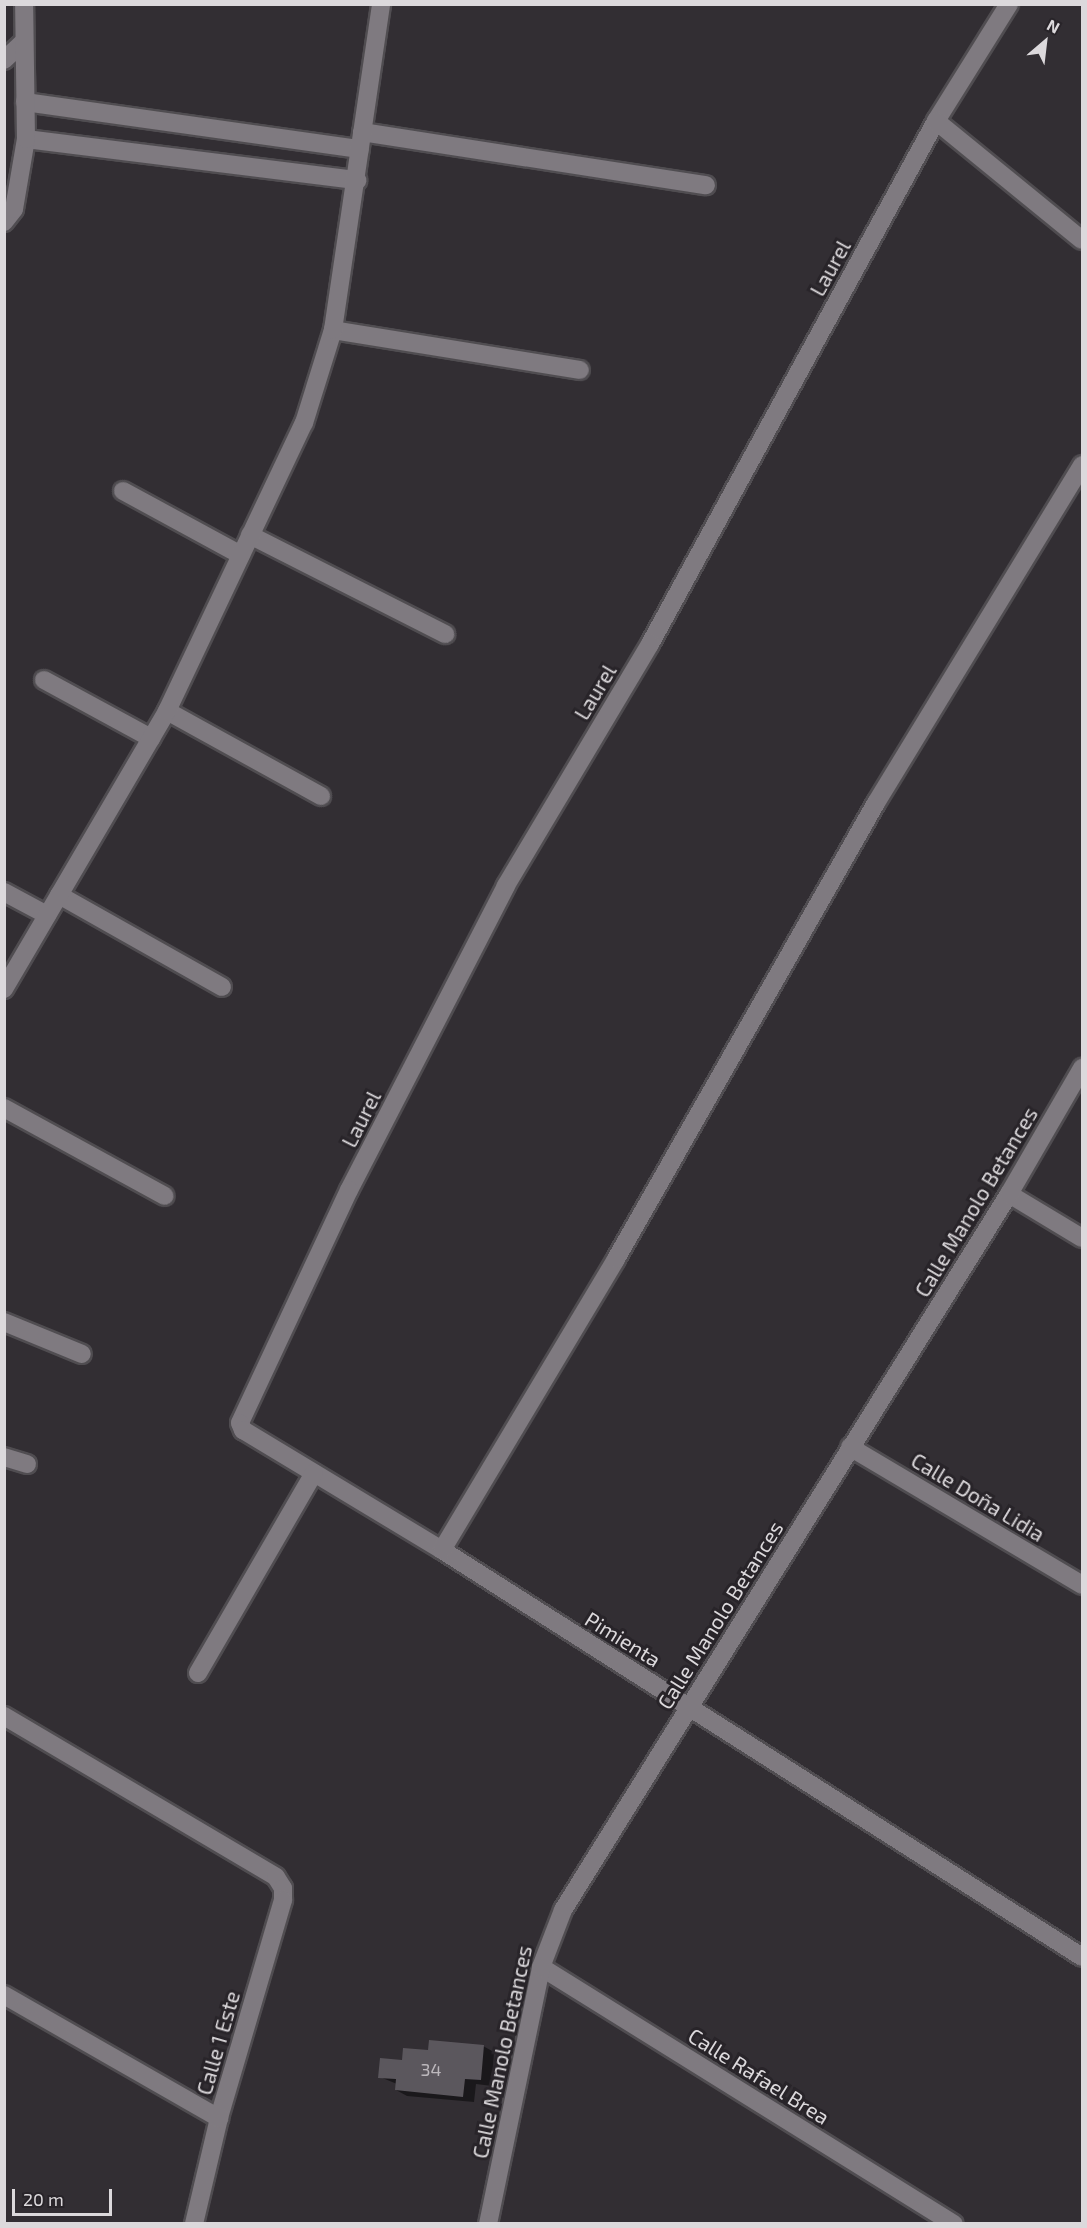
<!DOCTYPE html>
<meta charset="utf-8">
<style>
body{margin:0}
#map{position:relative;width:1087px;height:2228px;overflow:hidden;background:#322e33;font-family:"Exo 2",sans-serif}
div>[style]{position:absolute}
.shadow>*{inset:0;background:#0007}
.building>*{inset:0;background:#5b575d}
.roads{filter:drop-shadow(2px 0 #504d51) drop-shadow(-2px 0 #504d51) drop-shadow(0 2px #504d51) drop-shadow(0 -2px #504d51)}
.minor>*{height:18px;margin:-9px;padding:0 9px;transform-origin:9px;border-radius:9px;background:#7f7a80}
span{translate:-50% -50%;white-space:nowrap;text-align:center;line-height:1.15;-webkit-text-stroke:6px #282429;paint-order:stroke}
.number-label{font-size:18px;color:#bcb8bc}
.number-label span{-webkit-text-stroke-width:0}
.street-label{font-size:21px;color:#dcd9dc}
.frame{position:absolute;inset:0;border:6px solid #dcd9dc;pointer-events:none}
.north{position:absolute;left:1015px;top:12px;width:60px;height:60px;-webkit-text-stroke:4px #282429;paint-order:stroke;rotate:28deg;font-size:16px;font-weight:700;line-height:24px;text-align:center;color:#dcd9dc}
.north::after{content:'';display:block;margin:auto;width:21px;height:27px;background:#dcd9dc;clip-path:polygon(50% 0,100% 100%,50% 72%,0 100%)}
.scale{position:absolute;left:12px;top:2189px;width:100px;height:27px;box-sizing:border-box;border:3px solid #dcd9dc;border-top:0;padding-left:8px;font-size:18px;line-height:21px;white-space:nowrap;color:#dcd9dc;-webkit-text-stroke:4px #282429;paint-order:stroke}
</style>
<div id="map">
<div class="shadow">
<i style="clip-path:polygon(483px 2046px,494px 2052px,492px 2086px,476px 2084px,474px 2102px,407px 2096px,396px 2090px,397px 2084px,380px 2077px,430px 2052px)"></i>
</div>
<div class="building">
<i style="clip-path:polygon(429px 2040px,484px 2045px,481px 2080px,465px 2079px,463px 2097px,395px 2090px,396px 2079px,378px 2078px,380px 2058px,402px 2060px,403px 2048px,428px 2050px)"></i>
</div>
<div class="roads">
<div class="minor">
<i style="left:1009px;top:4px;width:138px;rotate:122deg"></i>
<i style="left:936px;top:121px;width:596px;rotate:118.67deg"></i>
<i style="left:650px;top:644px;width:282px;rotate:120.8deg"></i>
<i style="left:506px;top:886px;width:342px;rotate:117.3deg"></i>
<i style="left:349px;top:1190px;width:257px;rotate:115.1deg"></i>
<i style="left:240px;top:1423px;width:8px;rotate:67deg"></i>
<i style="left:243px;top:1430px;width:232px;rotate:31.1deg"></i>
<i style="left:442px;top:1550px;width:758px;rotate:32.45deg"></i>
<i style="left:4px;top:60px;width:26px;rotate:-43deg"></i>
<i style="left:25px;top:102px;width:338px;rotate:8deg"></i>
<i style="left:936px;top:121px;width:188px;rotate:39.2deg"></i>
<i style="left:362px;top:132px;width:348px;rotate:8.8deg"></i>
<i style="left:26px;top:139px;width:334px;rotate:7.1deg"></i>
<i style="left:4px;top:222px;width:16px;rotate:-52deg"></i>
<i style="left:14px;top:209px;width:71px;rotate:-80.3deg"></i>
<i style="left:26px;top:139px;width:135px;rotate:-90.8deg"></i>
<i style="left:333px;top:330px;width:250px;rotate:9.2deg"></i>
<i style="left:123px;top:491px;width:134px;rotate:28.5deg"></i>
<i style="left:250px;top:535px;width:219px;rotate:26.9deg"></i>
<i style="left:44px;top:680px;width:122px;rotate:28.5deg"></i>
<i style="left:167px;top:711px;width:176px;rotate:28.9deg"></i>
<i style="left:4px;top:892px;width:49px;rotate:28.1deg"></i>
<i style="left:59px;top:895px;width:187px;rotate:29.4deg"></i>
<i style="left:4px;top:989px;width:322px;rotate:-59.6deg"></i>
<i style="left:167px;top:711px;width:319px;rotate:-64.6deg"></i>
<i style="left:304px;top:423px;width:97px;rotate:-72.7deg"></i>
<i style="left:333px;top:330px;width:330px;rotate:-81.6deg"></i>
<i style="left:4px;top:1108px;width:183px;rotate:28.7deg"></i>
<i style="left:1009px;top:1194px;width:85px;rotate:31.1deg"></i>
<i style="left:4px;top:1322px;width:84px;rotate:22.3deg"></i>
<i style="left:850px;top:1447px;width:270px;rotate:30.7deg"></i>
<i style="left:4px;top:1457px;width:24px;rotate:17deg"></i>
<i style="left:442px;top:1550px;width:339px;rotate:-59.1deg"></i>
<i style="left:616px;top:1259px;width:525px;rotate:-60.31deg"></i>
<i style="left:876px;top:803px;width:396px;rotate:-58.6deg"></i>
<i style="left:198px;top:1673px;width:231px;rotate:-59.9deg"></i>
<i style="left:4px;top:1716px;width:316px;rotate:30.6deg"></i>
<i style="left:276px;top:1877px;width:13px;rotate:58deg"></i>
<i style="left:283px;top:1888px;width:12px;rotate:90deg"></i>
<i style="left:283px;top:1900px;width:227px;rotate:106.4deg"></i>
<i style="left:219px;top:2118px;width:109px;rotate:103.3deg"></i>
<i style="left:541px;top:1967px;width:486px;rotate:31.9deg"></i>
<i style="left:4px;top:1995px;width:248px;rotate:29.8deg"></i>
<i style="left:488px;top:2224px;width:262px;rotate:-78.3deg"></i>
<i style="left:541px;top:1967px;width:61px;rotate:-68.9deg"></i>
<i style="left:563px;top:1910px;width:844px;rotate:-58.08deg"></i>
<i style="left:1009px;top:1194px;width:146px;rotate:-59.9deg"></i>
</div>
</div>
<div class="number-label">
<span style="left:431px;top:2069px">34</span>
</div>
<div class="street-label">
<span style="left:830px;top:268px;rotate:-61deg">Laurel</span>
<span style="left:595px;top:692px;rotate:-59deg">Laurel</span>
<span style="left:361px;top:1119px;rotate:-63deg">Laurel</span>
<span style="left:976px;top:1202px;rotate:-59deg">Calle Manolo Betances</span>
<span style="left:978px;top:1497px;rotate:31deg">Calle Doña Lidia</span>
<span style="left:720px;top:1615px;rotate:-58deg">Calle Manolo Betances</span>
<span style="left:623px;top:1639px;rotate:32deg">Pimienta</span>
<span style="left:218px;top:2043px;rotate:-74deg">Calle 1 Este</span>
<span style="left:502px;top:2052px;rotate:-78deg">Calle Manolo Betances</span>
<span style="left:759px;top:2076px;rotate:32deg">Calle Rafael Brea</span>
</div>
<div class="frame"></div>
<div class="north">N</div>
<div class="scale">20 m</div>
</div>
